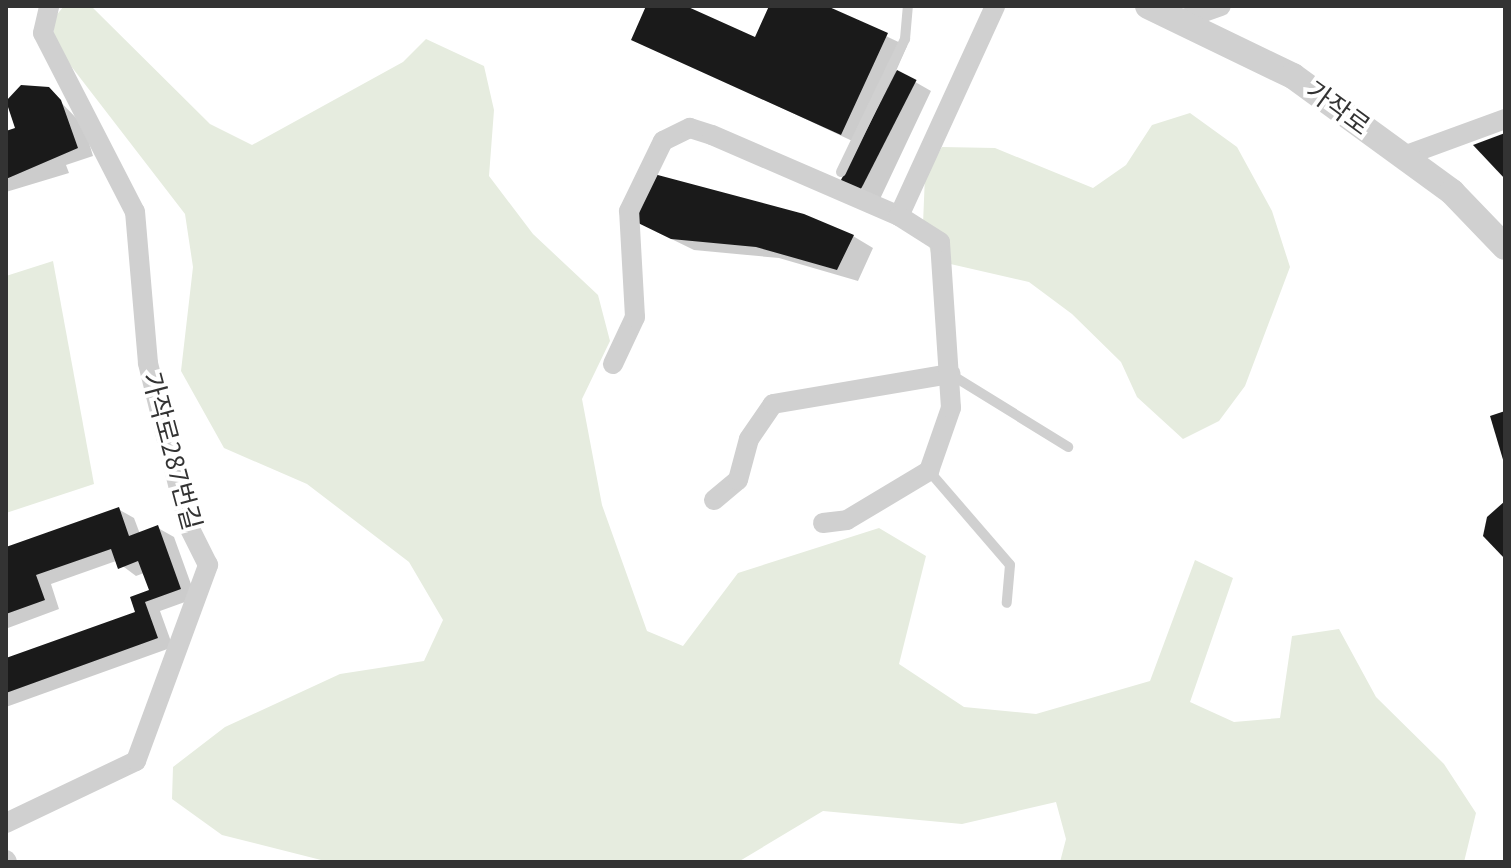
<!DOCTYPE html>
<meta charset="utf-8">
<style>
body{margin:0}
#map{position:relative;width:1511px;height:868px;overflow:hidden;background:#fff;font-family:"PT Sans","Noto Sans KR",sans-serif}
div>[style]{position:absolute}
.green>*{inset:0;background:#e6ecdf}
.shadow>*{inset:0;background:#0003}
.building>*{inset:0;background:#1a1a1a;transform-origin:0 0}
.service>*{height:10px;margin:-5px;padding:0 5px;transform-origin:5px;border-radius:5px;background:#d0d0d0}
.minor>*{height:20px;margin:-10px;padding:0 10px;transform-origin:10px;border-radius:10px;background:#d0d0d0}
.tertiary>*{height:26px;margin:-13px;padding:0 13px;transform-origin:13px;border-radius:13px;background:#d0d0d0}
span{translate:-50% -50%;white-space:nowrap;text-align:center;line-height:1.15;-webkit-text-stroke:8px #fff;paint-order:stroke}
.street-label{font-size:26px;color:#333}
.frame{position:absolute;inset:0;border:8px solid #333;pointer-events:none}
</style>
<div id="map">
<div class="green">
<i style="clip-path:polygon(64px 6px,91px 6px,210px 124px,252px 145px,403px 62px,426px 39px,484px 66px,494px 110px,489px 176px,533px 234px,598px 295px,610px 341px,582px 399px,602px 505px,647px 631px,683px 646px,738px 573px,879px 528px,926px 556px,899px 664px,964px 707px,1036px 714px,1150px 681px,1195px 560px,1233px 578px,1190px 702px,1234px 722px,1280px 718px,1292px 636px,1339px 629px,1376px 697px,1444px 764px,1476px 813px,1464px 862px,1060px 862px,1066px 839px,1056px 802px,962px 824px,823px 811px,738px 862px,329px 862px,222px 835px,172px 799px,173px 767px,225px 727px,340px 674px,424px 661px,443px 620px,409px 562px,307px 484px,224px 448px,181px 371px,193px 267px,185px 214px,54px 44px,54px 18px)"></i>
<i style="clip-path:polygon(1190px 113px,1237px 147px,1272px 211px,1290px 267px,1245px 386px,1219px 421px,1183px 439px,1137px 397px,1121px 362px,1072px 314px,1029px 282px,933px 260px,923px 224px,925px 175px,942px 147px,995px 148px,1093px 188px,1126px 165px,1152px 125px)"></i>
<i style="clip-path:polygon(53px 261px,94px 484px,6px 513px,6px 276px)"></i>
</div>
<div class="shadow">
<i style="clip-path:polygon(649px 6px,681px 6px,756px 40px,771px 6px,822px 6px,907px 46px,896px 71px,931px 91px,880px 199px,862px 191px,863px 146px,634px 39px)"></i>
<i style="clip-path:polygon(48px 89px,84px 126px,93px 156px,66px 165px,69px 173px,6px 192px,6px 133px,17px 129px)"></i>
<i style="clip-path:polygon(657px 232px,853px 236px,873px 248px,858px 281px,779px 258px,694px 250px)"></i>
<i style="clip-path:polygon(118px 509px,134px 518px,140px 534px,158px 528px,174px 537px,196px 598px,160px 611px,173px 647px,6px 707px,6px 660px,138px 613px,151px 591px,144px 573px,136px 576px,116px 561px,51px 584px,59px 609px,8px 628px,6px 549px)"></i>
</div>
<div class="building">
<i style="clip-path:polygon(646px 6px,686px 6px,755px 37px,769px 6px,827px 6px,888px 33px,841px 135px,631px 40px)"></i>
<i style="left:897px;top:70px;width:22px;height:125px;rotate:27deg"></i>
<i style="clip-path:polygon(21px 85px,49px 87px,61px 100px,78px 148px,6px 179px,6px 131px,15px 128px,6px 101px)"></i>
<i style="clip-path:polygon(1505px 133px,1505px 179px,1473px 145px)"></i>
<i style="clip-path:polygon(654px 174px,804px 214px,854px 235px,837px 270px,756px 247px,671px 239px,634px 221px)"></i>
<i style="clip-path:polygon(1505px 411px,1505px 463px,1504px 463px,1490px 416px)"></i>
<i style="clip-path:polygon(1505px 501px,1505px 559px,1483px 536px,1487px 517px)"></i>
<i style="clip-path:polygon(119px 507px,129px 536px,158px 525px,181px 589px,145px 602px,158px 638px,6px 693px,6px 658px,135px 612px,130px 597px,149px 590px,138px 561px,118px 569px,111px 549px,36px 575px,45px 600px,6px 614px,6px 547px)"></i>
</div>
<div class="service">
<i style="left:841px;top:172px;width:148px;rotate:-64.3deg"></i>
<i style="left:905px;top:39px;width:33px;rotate:-85deg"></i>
<i style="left:950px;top:374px;width:139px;rotate:31.7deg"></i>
<i style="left:929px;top:471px;width:124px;rotate:49.2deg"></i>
<i style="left:1010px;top:565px;width:38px;rotate:95deg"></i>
</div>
<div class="minor">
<i style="left:1181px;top:20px;width:42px;rotate:-19.3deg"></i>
<i style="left:1404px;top:156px;width:108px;rotate:-20.1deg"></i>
<i style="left:613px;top:364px;width:52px;rotate:-64.9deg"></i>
<i style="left:635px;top:317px;width:106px;rotate:-93.2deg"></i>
<i style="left:629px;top:211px;width:78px;rotate:-64.1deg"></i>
<i style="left:663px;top:141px;width:30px;rotate:-26deg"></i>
<i style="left:690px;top:128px;width:23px;rotate:18deg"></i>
<i style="left:712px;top:135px;width:204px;rotate:23.4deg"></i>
<i style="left:899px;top:216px;width:231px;rotate:-65.4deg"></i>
<i style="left:714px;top:500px;width:31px;rotate:-40deg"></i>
<i style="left:738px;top:480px;width:42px;rotate:-75deg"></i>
<i style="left:749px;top:439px;width:42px;rotate:-55.6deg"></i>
<i style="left:773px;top:404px;width:180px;rotate:-9.6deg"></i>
<i style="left:823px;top:523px;width:24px;rotate:-7deg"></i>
<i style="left:847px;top:520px;width:96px;rotate:-30.9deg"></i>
<i style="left:929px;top:471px;width:67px;rotate:-70.8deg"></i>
<i style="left:951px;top:408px;width:166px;rotate:-93.8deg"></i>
<i style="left:940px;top:242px;width:49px;rotate:-147.6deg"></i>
<i style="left:6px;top:823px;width:144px;rotate:-25.5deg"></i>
<i style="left:136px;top:761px;width:209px;rotate:-69.8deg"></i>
<i style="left:208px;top:565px;width:45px;rotate:-116.6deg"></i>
<i style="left:188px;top:525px;width:167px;rotate:-103.9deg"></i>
<i style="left:148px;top:363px;width:152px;rotate:-94.9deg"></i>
<i style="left:135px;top:212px;width:201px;rotate:-117.2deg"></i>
<i style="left:43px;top:33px;width:28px;rotate:-77deg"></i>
<i style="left:6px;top:860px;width:2px;rotate:63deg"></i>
</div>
<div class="tertiary">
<i style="left:1148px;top:6px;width:161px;rotate:25.8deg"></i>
<i style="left:1293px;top:76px;width:197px;rotate:36.1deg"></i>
<i style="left:1452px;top:192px;width:76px;rotate:46.1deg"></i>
</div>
<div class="street-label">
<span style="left:1338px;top:108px;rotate:36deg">가작로</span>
<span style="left:172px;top:451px;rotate:75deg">가작로287번길</span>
</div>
<div class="frame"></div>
</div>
